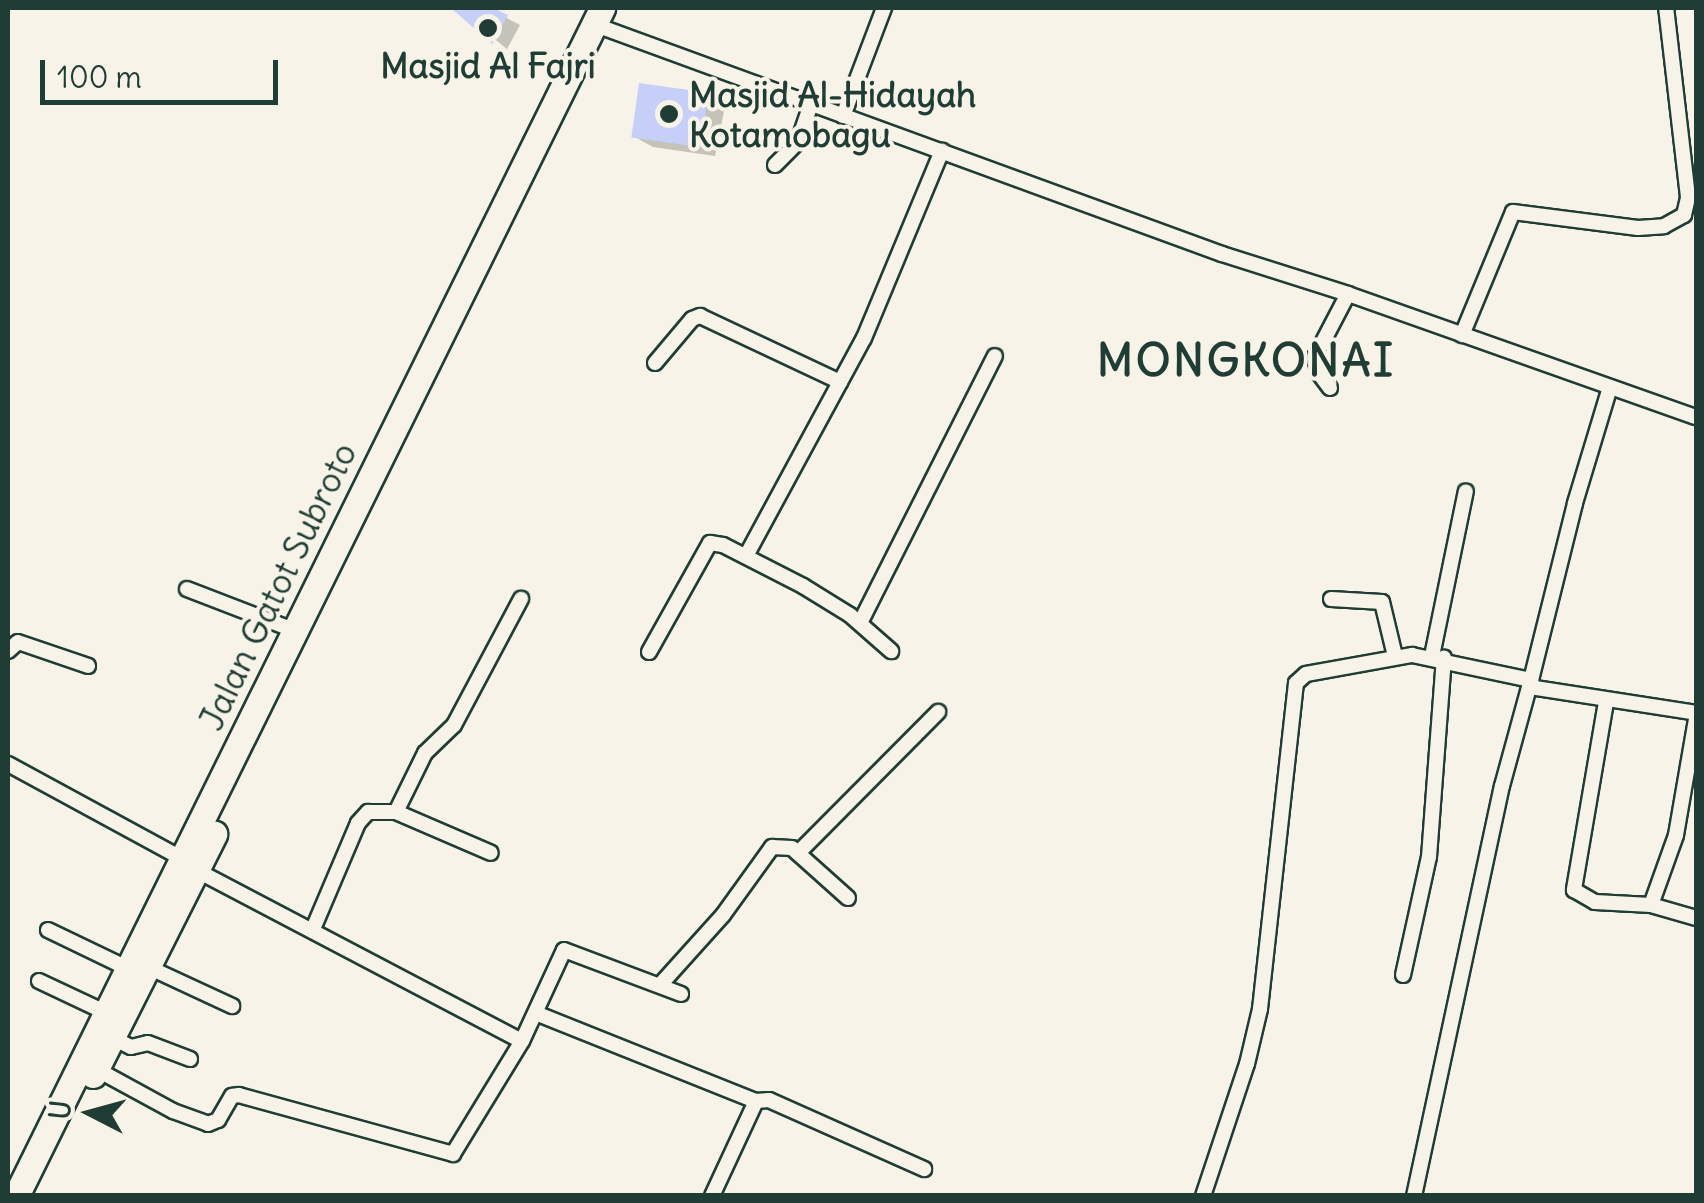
<!DOCTYPE html>
<style>
body{margin:0}
#map{position:relative;width:1704px;height:1203px;overflow:hidden;background:#f7f3e8;font-family:Delius,sans-serif}
div>[style]{position:absolute}
.shadow>*{inset:0;background:#0003}
.building>*{inset:0;background:#c6cff7;transform-origin:0 0}
.roads{filter:drop-shadow(2px 0 #1f3d34) drop-shadow(-2px 0 #1f3d34) drop-shadow(0 2px #1f3d34) drop-shadow(0 -2px #1f3d34)}
.street>*{height:14px;margin:-7px;padding:0 7px;transform-origin:7px;border-radius:7px;background:#f7f3e8}
.highway>*{height:25px;margin:-12.5px;padding:0 12.5px;transform-origin:12.5px;border-radius:12.5px;background:#f7f3e8}
.dots>*{width:28px;height:28px;translate:-50% -50%;box-sizing:border-box;border:5px solid #f7f3e8;border-radius:50%}
span{translate:-50% -50%;white-space:nowrap;text-align:center;line-height:1.15;-webkit-text-stroke:8px #f7f3e8;paint-order:stroke}
.poi-label{font-size:35px;color:#1f3d34;font-weight:700}
.left{translate:0 -50%;text-align:left}
.street-label{font-size:35px;color:#1f3d34}
.district-label{font-size:45px;color:#1f3d34;font-weight:700;letter-spacing:2.5px}
.frame{position:absolute;inset:0;border:10px solid #1f3d34;pointer-events:none}
.north{position:absolute;left:40px;top:1063px;width:100px;height:100px;-webkit-text-stroke:8px #f7f3e8;paint-order:stroke;rotate:276deg;font-size:28px;font-weight:700;line-height:40px;text-align:center;color:#1f3d34}
.north::after{content:'';display:block;margin:auto;width:35px;height:45px;background:#1f3d34;clip-path:polygon(50% 0,100% 100%,50% 72%,0 100%)}
.scale{position:absolute;left:40px;top:60px;width:238px;height:45px;box-sizing:border-box;border:5px solid #1f3d34;border-top:0;padding-left:12px;font-size:30px;line-height:35px;white-space:nowrap;color:#1f3d34;-webkit-text-stroke:8px #f7f3e8;paint-order:stroke}
</style>
<div id="map">
<div class="shadow">
<i style="clip-path:polygon(463px 8px,488px 8px,520px 25px,507px 49px,461px 12px)"></i>
<i style="clip-path:polygon(707px 95px,725px 106px,715px 156px,653px 147px,635px 137px)"></i>
</div>
<div class="building">
<i style="clip-path:polygon(451px 8px,493px 8px,508px 15px,492px 44px)"></i>
<i style="left:639px;top:83px;width:70px;height:55px;rotate:8deg"></i>
</div>
<div class="roads">
<div class="street">
<i style="left:593px;top:24px;width:670px;rotate:20.09deg"></i>
<i style="left:1222px;top:254px;width:132px;rotate:17.6deg"></i>
<i style="left:1348px;top:294px;width:369px;rotate:19.5deg"></i>
<i style="left:843px;top:116px;width:116px;rotate:-69.2deg"></i>
<i style="left:775px;top:165px;width:33px;rotate:-45deg"></i>
<i style="left:798px;top:142px;width:40px;rotate:-71.1deg"></i>
<i style="left:1462px;top:335px;width:133px;rotate:-67.5deg"></i>
<i style="left:1513px;top:212px;width:126px;rotate:7.3deg"></i>
<i style="left:1638px;top:228px;width:26px;rotate:-4deg"></i>
<i style="left:1664px;top:226px;width:23px;rotate:-29deg"></i>
<i style="left:1684px;top:215px;width:18px;rotate:-77deg"></i>
<i style="left:1688px;top:197px;width:190px;rotate:-96.6deg"></i>
<i style="left:655px;top:363px;width:57px;rotate:-49.9deg"></i>
<i style="left:692px;top:319px;width:9px;rotate:-21deg"></i>
<i style="left:700px;top:316px;width:155px;rotate:25.2deg"></i>
<i style="left:1330px;top:388px;width:20px;rotate:-127deg"></i>
<i style="left:1318px;top:372px;width:15px;rotate:-101deg"></i>
<i style="left:1315px;top:357px;width:71px;rotate:-62.4deg"></i>
<i style="left:746px;top:556px;width:248px;rotate:-61.6deg"></i>
<i style="left:864px;top:338px;width:203px;rotate:-67.4deg"></i>
<i style="left:187px;top:589px;width:114px;rotate:21.1deg"></i>
<i style="left:1331px;top:599px;width:51px;rotate:3.4deg"></i>
<i style="left:1382px;top:602px;width:56px;rotate:76.5deg"></i>
<i style="left:860px;top:623px;width:299px;rotate:-63.2deg"></i>
<i style="left:8px;top:651px;width:13px;rotate:-42deg"></i>
<i style="left:18px;top:642px;width:74px;rotate:18.9deg"></i>
<i style="left:649px;top:652px;width:125px;rotate:-60.8deg"></i>
<i style="left:710px;top:543px;width:13px;rotate:9deg"></i>
<i style="left:723px;top:545px;width:90px;rotate:27.1deg"></i>
<i style="left:803px;top:586px;width:55px;rotate:31.7deg"></i>
<i style="left:850px;top:615px;width:55px;rotate:41.3deg"></i>
<i style="left:1432px;top:656px;width:168px;rotate:-78.4deg"></i>
<i style="left:1529px;top:687px;width:169px;rotate:8.8deg"></i>
<i style="left:1606px;top:702px;width:191px;rotate:99.7deg"></i>
<i style="left:1574px;top:890px;width:24px;rotate:30deg"></i>
<i style="left:1595px;top:902px;width:56px;rotate:3.1deg"></i>
<i style="left:1651px;top:905px;width:47px;rotate:16.1deg"></i>
<i style="left:8px;top:764px;width:197px;rotate:28.5deg"></i>
<i style="left:396px;top:812px;width:66px;rotate:-63.8deg"></i>
<i style="left:425px;top:753px;width:40px;rotate:-44deg"></i>
<i style="left:454px;top:725px;width:143px;rotate:-62deg"></i>
<i style="left:798px;top:853px;width:199px;rotate:-45.2deg"></i>
<i style="left:194px;top:869px;width:370px;rotate:27.7deg"></i>
<i style="left:522px;top:1041px;width:100px;rotate:-65.2deg"></i>
<i style="left:564px;top:950px;width:125px;rotate:20.6deg"></i>
<i style="left:1651px;top:905px;width:74px;rotate:-70.3deg"></i>
<i style="left:1676px;top:835px;width:118px;rotate:-80.2deg"></i>
<i style="left:313px;top:929px;width:115px;rotate:-67deg"></i>
<i style="left:358px;top:823px;width:15px;rotate:-48deg"></i>
<i style="left:368px;top:812px;width:28px"></i>
<i style="left:396px;top:812px;width:103px;rotate:23.3deg"></i>
<i style="left:48px;top:930px;width:85px;rotate:25.7deg"></i>
<i style="left:148px;top:967px;width:93px;rotate:24.9deg"></i>
<i style="left:1403px;top:975px;width:121px;rotate:-77.6deg"></i>
<i style="left:1429px;top:857px;width:200px;rotate:-85.7deg"></i>
<i style="left:39px;top:981px;width:73px;rotate:25.2deg"></i>
<i style="left:660px;top:985px;width:94px;rotate:-48deg"></i>
<i style="left:723px;top:915px;width:84px;rotate:-54.2deg"></i>
<i style="left:772px;top:847px;width:20px;rotate:3deg"></i>
<i style="left:792px;top:848px;width:75px;rotate:41.8deg"></i>
<i style="left:538px;top:1014px;width:235px;rotate:21.8deg"></i>
<i style="left:756px;top:1101px;width:13px;rotate:-4deg"></i>
<i style="left:769px;top:1100px;width:170px;rotate:24deg"></i>
<i style="left:113px;top:1038px;width:20px;rotate:27deg"></i>
<i style="left:131px;top:1047px;width:17px;rotate:-13deg"></i>
<i style="left:148px;top:1043px;width:45px;rotate:20.9deg"></i>
<i style="left:96px;top:1069px;width:88px;rotate:28.6deg"></i>
<i style="left:173px;top:1111px;width:37px;rotate:20deg"></i>
<i style="left:208px;top:1124px;width:11px;rotate:-22deg"></i>
<i style="left:218px;top:1120px;width:28px;rotate:-60deg"></i>
<i style="left:232px;top:1096px;width:7px;rotate:-8deg"></i>
<i style="left:239px;top:1095px;width:222px;rotate:15.4deg"></i>
<i style="left:453px;top:1154px;width:132px;rotate:-58.6deg"></i>
<i style="left:712px;top:1196px;width:105px;rotate:-65.1deg"></i>
<i style="left:1203px;top:1196px;width:139px;rotate:-71.6deg"></i>
<i style="left:1247px;top:1064px;width:57px;rotate:-76.7deg"></i>
<i style="left:1260px;top:1009px;width:328px;rotate:-83.7deg"></i>
<i style="left:1296px;top:683px;width:13px;rotate:-42deg"></i>
<i style="left:1306px;top:674px;width:108px;rotate:-10.2deg"></i>
<i style="left:1412px;top:655px;width:122px;rotate:11.9deg"></i>
<i style="left:1531px;top:680px;width:182px;rotate:-76deg"></i>
<i style="left:1575px;top:503px;width:121px;rotate:-73.2deg"></i>
<i style="left:1414px;top:1196px;width:419px;rotate:-77.9deg"></i>
<i style="left:1502px;top:786px;width:110px;rotate:-74.7deg"></i>
</div>
<div class="highway">
<i style="left:93px;top:1075px;width:270px;rotate:-63.3deg"></i>
<i style="left:16px;top:1196px;width:1325px;rotate:-63.74deg"></i>
</div>
</div>
<div class="dots">
<i style="left:488px;top:28px;background:#1f3d34"></i>
<i style="left:669px;top:114px;background:#1f3d34"></i>
</div>
<div class="poi-label">
<span style="left:488px;top:65px">Masjid Al Fajri</span>
<span class="left" style="left:689px;top:114px">Masjid Al-Hidayah<br>Kotamobagu</span>
</div>
<div class="street-label">
<span style="left:277px;top:586px;rotate:-64deg">Jalan Gatot Subroto</span>
</div>
<div class="district-label">
<span style="left:1246px;top:361px">MONGKONAI</span>
</div>
<div class="frame"></div>
<div class="north">U</div>
<div class="scale">100 m</div>
</div>
